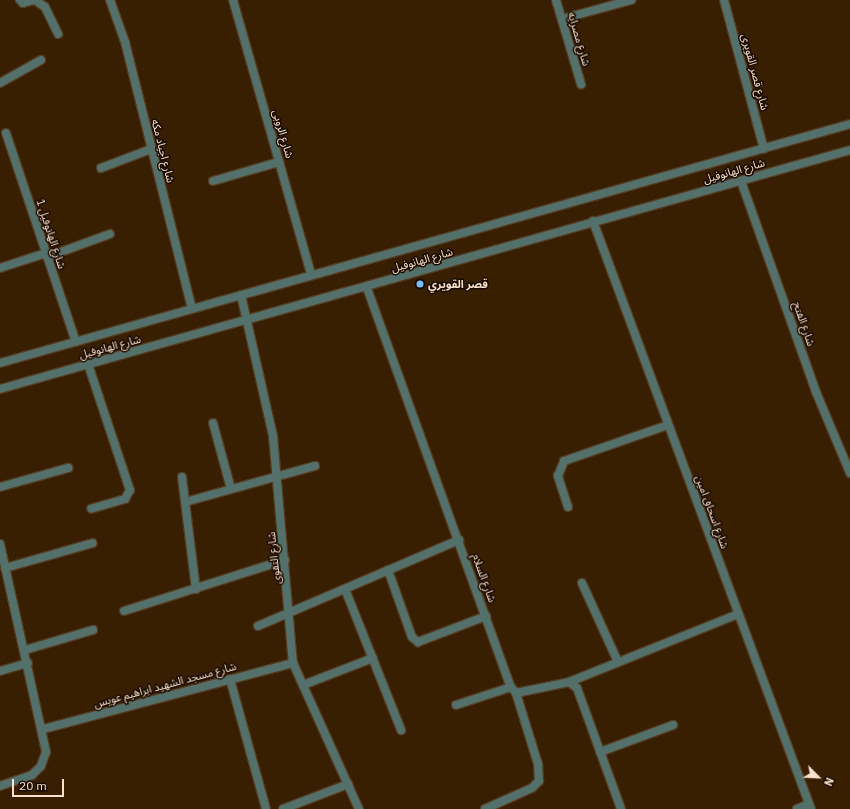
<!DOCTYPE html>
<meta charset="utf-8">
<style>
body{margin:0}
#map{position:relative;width:850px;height:809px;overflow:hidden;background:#391f01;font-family:"IBM Plex Sans","Noto Sans Arabic",sans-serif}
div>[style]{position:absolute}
.roads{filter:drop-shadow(1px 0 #543a1e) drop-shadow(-1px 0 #543a1e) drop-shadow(0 1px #543a1e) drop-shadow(0 -1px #543a1e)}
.service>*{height:8px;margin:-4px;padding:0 4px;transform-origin:4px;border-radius:4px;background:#54706b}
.minor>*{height:8px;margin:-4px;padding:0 4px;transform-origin:4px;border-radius:4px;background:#54706b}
.tertiary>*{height:8px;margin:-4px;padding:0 4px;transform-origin:4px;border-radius:4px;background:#54706b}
.dots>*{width:11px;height:11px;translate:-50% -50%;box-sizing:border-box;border:2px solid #1a0b00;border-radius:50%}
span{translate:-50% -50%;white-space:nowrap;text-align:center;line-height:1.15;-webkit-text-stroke:3px #1a0b00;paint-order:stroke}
.street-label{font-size:11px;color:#f8e1cd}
.poi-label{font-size:11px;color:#f8e1cd;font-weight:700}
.left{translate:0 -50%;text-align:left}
.north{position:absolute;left:798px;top:757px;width:40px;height:40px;-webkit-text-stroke:3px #1a0b00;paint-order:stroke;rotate:114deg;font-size:11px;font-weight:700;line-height:16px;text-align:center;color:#f8e1cd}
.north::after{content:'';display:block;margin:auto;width:14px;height:18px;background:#f8e1cd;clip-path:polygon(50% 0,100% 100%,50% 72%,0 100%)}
.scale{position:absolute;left:12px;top:779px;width:52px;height:18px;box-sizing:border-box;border:2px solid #f8e1cd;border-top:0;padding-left:5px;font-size:12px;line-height:14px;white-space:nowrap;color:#f8e1cd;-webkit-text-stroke:3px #1a0b00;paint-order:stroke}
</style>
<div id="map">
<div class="roads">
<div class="service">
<i style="left:568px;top:507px;width:33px;rotate:-108deg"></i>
<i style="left:558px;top:476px;width:16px;rotate:-68deg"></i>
<i style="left:564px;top:461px;width:110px;rotate:-19.1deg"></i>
</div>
<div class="minor">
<i style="left:20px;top:0;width:4px;rotate:45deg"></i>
<i style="left:23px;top:3px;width:11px;rotate:-15deg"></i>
<i style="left:35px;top:0;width:12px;rotate:35deg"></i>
<i style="left:45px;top:7px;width:30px;rotate:64deg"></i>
<i style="left:110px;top:0;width:45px;rotate:70.3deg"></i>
<i style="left:125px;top:42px;width:275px;rotate:75.9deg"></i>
<i style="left:233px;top:0;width:285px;rotate:74.1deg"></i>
<i style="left:556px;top:0;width:88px;rotate:73.4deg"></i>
<i style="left:724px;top:0;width:154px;rotate:75deg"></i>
<i style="left:562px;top:19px;width:72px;rotate:-15.4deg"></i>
<i style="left:0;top:83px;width:47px;rotate:-29.3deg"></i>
<i style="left:6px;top:133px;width:220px;rotate:71.5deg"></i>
<i style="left:101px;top:168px;width:53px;rotate:-20.8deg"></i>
<i style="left:213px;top:181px;width:69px;rotate:-16.1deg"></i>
<i style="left:741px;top:181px;width:224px;rotate:70.4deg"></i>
<i style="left:816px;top:392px;width:88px;rotate:67.2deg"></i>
<i style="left:593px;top:221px;width:627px;rotate:69.66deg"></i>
<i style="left:47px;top:257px;width:67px;rotate:-20.1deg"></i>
<i style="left:0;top:268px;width:48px;rotate:-18.1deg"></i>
<i style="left:367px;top:288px;width:424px;rotate:70.2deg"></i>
<i style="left:511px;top:687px;width:8px;rotate:50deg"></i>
<i style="left:516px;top:693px;width:54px;rotate:-11.7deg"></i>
<i style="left:569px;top:682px;width:10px;rotate:37deg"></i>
<i style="left:577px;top:688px;width:129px;rotate:70deg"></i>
<i style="left:241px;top:295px;width:145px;rotate:77.2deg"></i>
<i style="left:273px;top:436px;width:228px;rotate:85deg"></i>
<i style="left:293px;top:663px;width:160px;rotate:65.7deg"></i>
<i style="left:88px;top:364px;width:133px;rotate:71.6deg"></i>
<i style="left:130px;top:490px;width:10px;rotate:119deg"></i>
<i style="left:125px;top:499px;width:35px;rotate:164deg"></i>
<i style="left:213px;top:423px;width:68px;rotate:74.7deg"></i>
<i style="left:182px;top:477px;width:113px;rotate:82.9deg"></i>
<i style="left:0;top:487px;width:71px;rotate:-15.6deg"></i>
<i style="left:185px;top:502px;width:135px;rotate:-15.5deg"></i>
<i style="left:0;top:544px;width:213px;rotate:77.5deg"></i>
<i style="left:46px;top:752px;width:15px;rotate:110deg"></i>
<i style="left:41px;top:766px;width:13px;rotate:135deg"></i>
<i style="left:32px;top:775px;width:34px;rotate:161deg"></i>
<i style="left:5px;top:568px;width:91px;rotate:-15.9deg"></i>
<i style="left:388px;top:570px;width:71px;rotate:70.3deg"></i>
<i style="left:412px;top:637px;width:8px;rotate:40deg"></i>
<i style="left:418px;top:642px;width:73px;rotate:-20.9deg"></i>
<i style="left:582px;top:583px;width:87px;rotate:65.5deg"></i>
<i style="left:345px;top:589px;width:152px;rotate:68.3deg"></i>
<i style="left:124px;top:611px;width:169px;rotate:-17.6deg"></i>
<i style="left:258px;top:626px;width:219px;rotate:-23.2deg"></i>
<i style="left:25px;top:650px;width:71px;rotate:-16.4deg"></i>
<i style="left:0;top:671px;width:29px;rotate:-16deg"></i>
<i style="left:230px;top:679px;width:135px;rotate:74.5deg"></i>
<i style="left:569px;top:682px;width:182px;rotate:-21.9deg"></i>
<i style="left:303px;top:685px;width:75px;rotate:-21.1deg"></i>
<i style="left:456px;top:705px;width:58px;rotate:-18.1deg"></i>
<i style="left:43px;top:729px;width:259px;rotate:-14.8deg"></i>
<i style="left:600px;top:752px;width:78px;rotate:-20.3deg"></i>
<i style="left:283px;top:809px;width:70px;rotate:-21deg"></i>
<i style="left:485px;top:809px;width:51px;rotate:-24.1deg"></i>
<i style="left:532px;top:788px;width:10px;rotate:-45deg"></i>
<i style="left:539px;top:781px;width:17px;rotate:-93deg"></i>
<i style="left:538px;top:764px;width:74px;rotate:-107.2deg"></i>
<i style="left:797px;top:809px;width:13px;rotate:-23deg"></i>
</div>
<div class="tertiary">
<i style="left:0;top:363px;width:883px;rotate:-15.7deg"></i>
<i style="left:0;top:389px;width:883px;rotate:-15.7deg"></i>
</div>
</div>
<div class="dots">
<i style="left:420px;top:284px;background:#79bff8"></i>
</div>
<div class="street-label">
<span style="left:579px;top:39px;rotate:74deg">شارع مصرايه</span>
<span style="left:755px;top:72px;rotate:75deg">شارع قصر القويرى</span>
<span style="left:283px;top:134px;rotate:74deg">شارع الروبى</span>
<span style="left:163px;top:151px;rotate:76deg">شارع اجياد مكه</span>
<span style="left:734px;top:171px;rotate:-16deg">شارع الهانوفيل</span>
<span style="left:51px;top:234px;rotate:72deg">شارع الهانوفيل 1</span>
<span style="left:422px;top:260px;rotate:-16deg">شارع الهانوفيل</span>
<span style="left:804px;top:324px;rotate:71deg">شارع الفتح</span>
<span style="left:110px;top:347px;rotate:-15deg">شارع الهانوفيل</span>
<span style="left:712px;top:512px;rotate:70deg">شارع اسحاق امين</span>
<span style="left:274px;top:558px;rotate:-96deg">شارع التقوى</span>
<span style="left:484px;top:578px;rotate:70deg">شارع السلام</span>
<span style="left:165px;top:685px;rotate:-15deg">شارع مسجد الشهيد ابراهيم عويس</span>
</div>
<div class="poi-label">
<span class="left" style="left:428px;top:284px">قصر القويري</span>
</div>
<div class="north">N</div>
<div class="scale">20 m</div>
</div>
